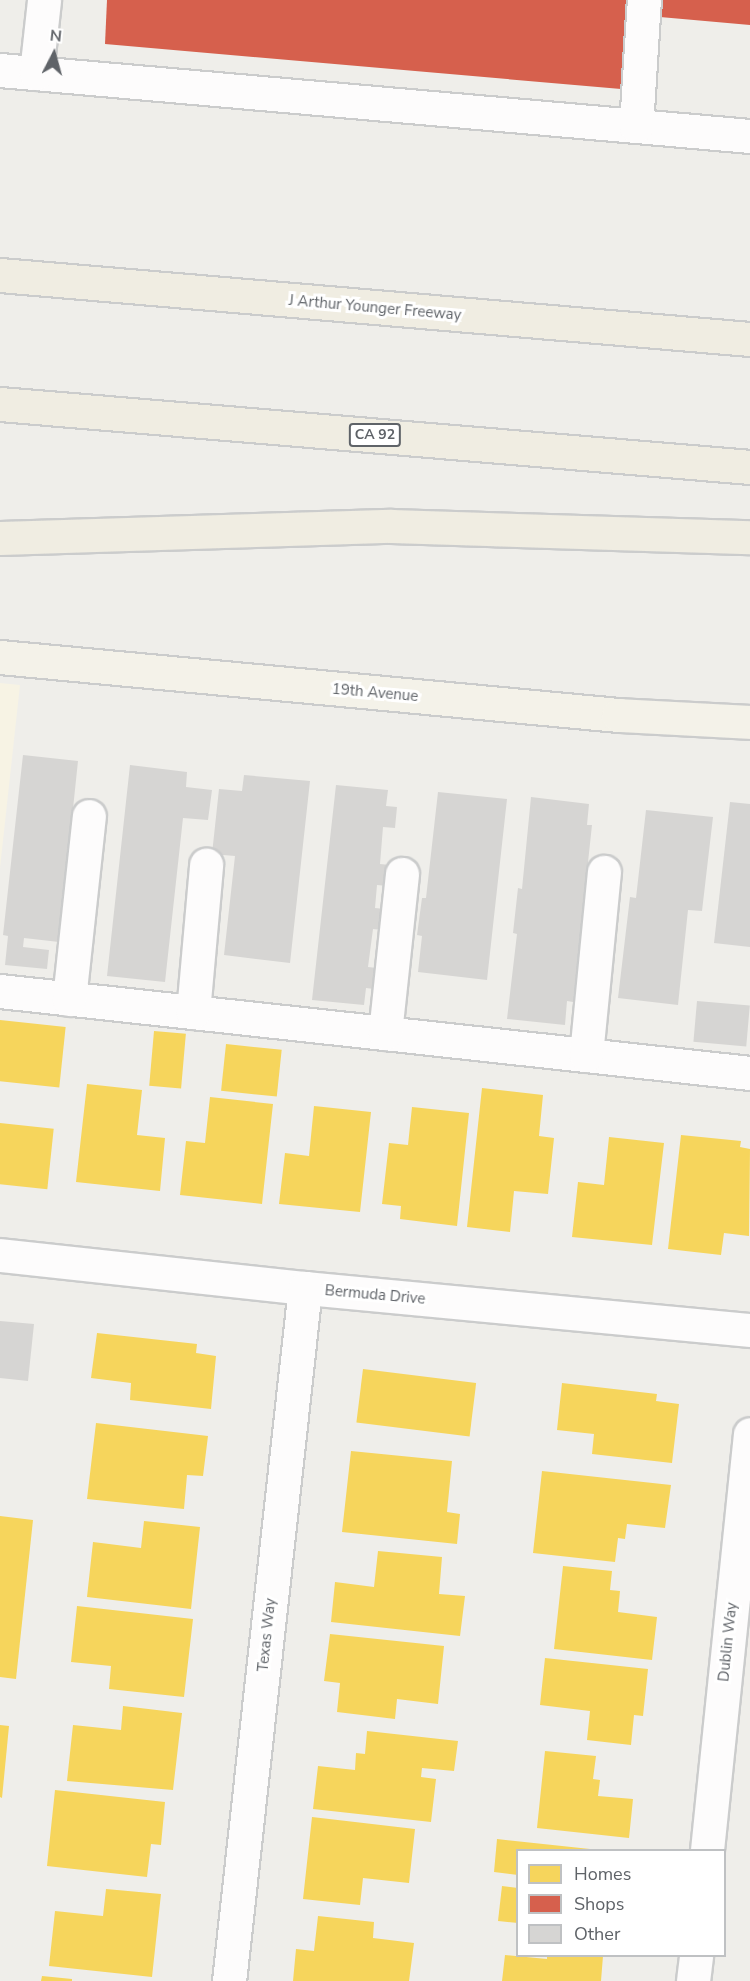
<!DOCTYPE html>
<style>
body{margin:0}
#map{position:relative;width:750px;height:1981px;overflow:hidden;background:#efeeea;font-family:"Nunito Sans",sans-serif}
div>[style]{position:absolute}
.commercial>*{inset:0;background:#f7f3e4}
.homes>*{inset:0;background:#f6d55c;transform-origin:0 0}
.shops>*{inset:0;background:#d6604d}
.building>*{inset:0;background:#d6d5d3;transform-origin:0 0}
.roads{filter:drop-shadow(2px 0 #cbcccc) drop-shadow(-2px 0 #cbcccc) drop-shadow(0 2px #cbcccc) drop-shadow(0 -2px #cbcccc)}
.minor>*{height:33px;margin:-16.5px;padding:0 16.5px;transform-origin:16.5px;border-radius:16.5px;background:#fdfcfc}
.major>*{height:33px;margin:-16.5px;padding:0 16.5px;transform-origin:16.5px;border-radius:16.5px;background:#f4f2e9}
.highway>*{height:33px;margin:-16.5px;padding:0 16.5px;transform-origin:16.5px;border-radius:16.5px;background:#f0ede2}
span{translate:-50% -50%;white-space:nowrap;text-align:center;line-height:1.15;-webkit-text-stroke:6px #fff;paint-order:stroke}
.shield-label span{padding:2px 4px;background:#fff;border:2px solid;border-radius:4px;-webkit-text-stroke-width:0}
.shield-label{font-size:14px;color:#5f6368;font-weight:700}
.street-label{font-size:15px;color:#5f6368}
.legend{position:absolute;left:516px;top:1849px;width:210px;height:108px;box-sizing:border-box;background:#fff;border:2px solid #bfc1c3;margin:0;padding:8px 10px;list-style:none;font-size:18px;color:#5f6368}
.legend li{display:flex;align-items:center;gap:12px;height:30px}
.legend b{width:30px;border:2px solid #bfc1c3}
.north{position:absolute;left:24px;top:24px;width:60px;height:60px;-webkit-text-stroke:4px #fff;paint-order:stroke;rotate:6deg;font-size:16px;font-weight:700;line-height:24px;text-align:center;color:#5f6368}
.north::after{content:'';display:block;margin:auto;width:21px;height:27px;background:#5f6368;clip-path:polygon(50% 0,100% 100%,50% 72%,0 100%)}
</style>
<div id="map">
<div class="commercial">
<i style="clip-path:polygon(0 683px,20px 685px,0 868px)"></i>
</div>
<div class="homes">
<i style="left:0;top:1020px;width:66px;height:61px;rotate:6deg"></i>
<i style="left:154px;top:1031px;width:32px;height:55px;rotate:5deg"></i>
<i style="left:226px;top:1044px;width:56px;height:47px;rotate:6deg"></i>
<i style="clip-path:polygon(87px 1084px,142px 1090px,137px 1135px,165px 1138px,160px 1191px,76px 1182px)"></i>
<i style="clip-path:polygon(482px 1088px,543px 1095px,539px 1136px,554px 1138px,548px 1194px,514px 1191px,510px 1232px,467px 1227px)"></i>
<i style="clip-path:polygon(210px 1097px,273px 1104px,262px 1204px,180px 1195px,186px 1141px,205px 1143px)"></i>
<i style="clip-path:polygon(314px 1106px,371px 1112px,360px 1212px,279px 1204px,285px 1153px,309px 1156px)"></i>
<i style="clip-path:polygon(412px 1107px,469px 1113px,457px 1226px,400px 1219px,401px 1206px,382px 1204px,389px 1143px,408px 1145px)"></i>
<i style="left:0;top:1123px;width:54px;height:61px;rotate:6deg"></i>
<i style="clip-path:polygon(681px 1135px,741px 1141px,740px 1147px,750px 1149px,749px 1236px,724px 1233px,721px 1255px,668px 1249px)"></i>
<i style="clip-path:polygon(609px 1137px,664px 1143px,652px 1245px,572px 1237px,578px 1182px,604px 1185px)"></i>
<i style="clip-path:polygon(97px 1333px,197px 1344px,196px 1353px,216px 1356px,211px 1409px,130px 1400px,131px 1383px,91px 1378px)"></i>
<i style="left:363px;top:1369px;width:114px;height:54px;rotate:7deg"></i>
<i style="clip-path:polygon(562px 1383px,657px 1394px,656px 1401px,679px 1404px,672px 1463px,592px 1454px,594px 1434px,557px 1430px)"></i>
<i style="clip-path:polygon(96px 1423px,208px 1436px,203px 1476px,187px 1475px,184px 1509px,87px 1499px)"></i>
<i style="clip-path:polygon(351px 1451px,452px 1461px,447px 1512px,460px 1514px,457px 1544px,342px 1532px)"></i>
<i style="clip-path:polygon(542px 1471px,671px 1485px,665px 1528px,627px 1524px,625px 1539px,618px 1538px,615px 1562px,533px 1553px)"></i>
<i style="clip-path:polygon(0 1516px,33px 1520px,16px 1679px,0 1677px)"></i>
<i style="clip-path:polygon(144px 1521px,200px 1527px,191px 1609px,87px 1597px,93px 1542px,141px 1548px)"></i>
<i style="clip-path:polygon(378px 1551px,442px 1557px,439px 1594px,465px 1596px,460px 1636px,331px 1622px,335px 1582px,374px 1587px)"></i>
<i style="clip-path:polygon(563px 1566px,612px 1571px,610px 1590px,620px 1591px,618px 1612px,657px 1617px,652px 1660px,554px 1649px)"></i>
<i style="clip-path:polygon(77px 1606px,193px 1619px,184px 1697px,109px 1689px,111px 1666px,71px 1662px)"></i>
<i style="clip-path:polygon(330px 1634px,444px 1646px,438px 1704px,397px 1699px,395px 1719px,337px 1712px,340px 1683px,324px 1681px)"></i>
<i style="clip-path:polygon(545px 1658px,648px 1669px,643px 1716px,634px 1715px,631px 1745px,587px 1740px,590px 1711px,540px 1705px)"></i>
<i style="clip-path:polygon(123px 1706px,182px 1713px,173px 1790px,67px 1781px,73px 1725px,121px 1730px)"></i>
<i style="clip-path:polygon(0 1725px,9px 1726px,2px 1798px,0 1797px)"></i>
<i style="clip-path:polygon(367px 1731px,458px 1741px,454px 1771px,422px 1768px,421px 1777px,436px 1779px,431px 1822px,313px 1809px,318px 1766px,355px 1770px,356px 1753px,365px 1754px)"></i>
<i style="clip-path:polygon(545px 1751px,596px 1756px,593px 1779px,600px 1780px,598px 1796px,633px 1799px,629px 1838px,537px 1828px)"></i>
<i style="clip-path:polygon(55px 1790px,165px 1802px,161px 1845px,151px 1844px,147px 1877px,47px 1866px)"></i>
<i style="clip-path:polygon(312px 1817px,415px 1829px,409px 1883px,363px 1878px,360px 1905px,303px 1899px)"></i>
<i style="clip-path:polygon(497px 1839px,590px 1849px,590px 1850px,518px 1850px,518px 1875px,494px 1872px)"></i>
<i style="clip-path:polygon(502px 1886px,518px 1888px,518px 1923px,498px 1921px)"></i>
<i style="clip-path:polygon(106px 1889px,161px 1894px,152px 1977px,49px 1966px,55px 1911px,103px 1916px)"></i>
<i style="clip-path:polygon(318px 1916px,374px 1922px,373px 1938px,414px 1943px,409px 1981px,293px 1981px,296px 1949px,314px 1951px)"></i>
<i style="clip-path:polygon(505px 1955px,547px 1959px,547px 1956px,603px 1956px,601px 1981px,502px 1981px)"></i>
<i style="clip-path:polygon(42px 1976px,72px 1979px,72px 1981px,41px 1981px)"></i>
</div>
<div class="shops">
<i style="clip-path:polygon(107px 0,627px 0,621px 89px,105px 44px)"></i>
<i style="clip-path:polygon(661px 0,750px 0,750px 25px,660px 17px)"></i>
</div>
<div class="building">
<i style="clip-path:polygon(23px 755px,78px 761px,59px 942px,24px 938px,23px 947px,49px 950px,47px 969px,5px 965px,8px 936px,3px 935px)"></i>
<i style="clip-path:polygon(130px 765px,187px 772px,186px 787px,212px 790px,208px 820px,183px 818px,165px 982px,107px 976px)"></i>
<i style="clip-path:polygon(244px 775px,310px 781px,290px 963px,224px 955px,235px 856px,212px 854px,219px 789px,242px 791px)"></i>
<i style="clip-path:polygon(336px 785px,388px 790px,386px 806px,397px 807px,395px 828px,383px 827px,380px 864px,390px 865px,388px 886px,377px 885px,375px 908px,385px 909px,382px 930px,373px 929px,368px 967px,377px 968px,374px 989px,366px 988px,364px 1005px,312px 1000px)"></i>
<i style="clip-path:polygon(438px 792px,507px 799px,487px 980px,418px 972px,422px 936px,417px 935px,422px 898px,426px 898px)"></i>
<i style="clip-path:polygon(531px 797px,589px 804px,587px 825px,592px 825px,573px 1002px,567px 1001px,565px 1025px,507px 1019px,517px 934px,513px 933px,518px 888px,522px 889px)"></i>
<i style="clip-path:polygon(730px 802px,750px 804px,750px 947px,714px 943px)"></i>
<i style="clip-path:polygon(646px 810px,713px 817px,702px 911px,688px 910px,678px 1005px,618px 998px,630px 897px,636px 898px)"></i>
<i style="left:697px;top:1001px;width:53px;height:41px;rotate:5deg"></i>
<i style="clip-path:polygon(0 1321px,34px 1324px,28px 1381px,0 1378px)"></i>
</div>
<div class="roads">
<div class="minor">
<i style="left:0;top:70px;width:753px;rotate:5.03deg"></i>
<i style="left:36px;top:73px;width:73px;rotate:-83.7deg"></i>
<i style="left:636px;top:126px;width:126px;rotate:-86.4deg"></i>
<i style="left:0;top:991px;width:754px;rotate:6.24deg"></i>
<i style="left:69px;top:999px;width:184px;rotate:-83.8deg"></i>
<i style="left:193px;top:1012px;width:148px;rotate:-84.9deg"></i>
<i style="left:385px;top:1033px;width:160px;rotate:-83.9deg"></i>
<i style="left:586px;top:1055px;width:184px;rotate:-84.4deg"></i>
<i style="left:0;top:1255px;width:307px;rotate:6.2deg"></i>
<i style="left:305px;top:1288px;width:447px;rotate:5.4deg"></i>
<i style="left:707px;top:1850px;width:418px;rotate:-84.1deg"></i>
<i style="left:229px;top:1981px;width:697px;rotate:-83.74deg"></i>
<i style="left:693px;top:1981px;width:25px;rotate:-83deg"></i>
</div>
<div class="major">
<i style="left:0;top:657px;width:621px;rotate:5.36deg"></i>
<i style="left:618px;top:715px;width:132px;rotate:3deg"></i>
</div>
<div class="highway">
<i style="left:0;top:275px;width:753px;rotate:4.88deg"></i>
<i style="left:0;top:404px;width:753px;rotate:4.8deg"></i>
<i style="left:0;top:538px;width:391px;rotate:-1.8deg"></i>
<i style="left:391px;top:526px;width:359px;rotate:1.8deg"></i>
</div>
</div>
<div class="shield-label">
<span style="left:375px;top:435px">CA 92</span>
</div>
<div class="street-label">
<span style="left:375px;top:308px;rotate:5deg">J Arthur Younger Freeway</span>
<span style="left:375px;top:693px;rotate:5deg">19th Avenue</span>
<span style="left:375px;top:1295px;rotate:5deg">Bermuda Drive</span>
<span style="left:267px;top:1635px;rotate:-84deg">Texas Way</span>
<span style="left:728px;top:1642px;rotate:-84deg">Dublin Way</span>
</div>
<ul class="legend">
<li><b style="height:16px;background:#f6d55c"></b>Homes</li>
<li><b style="height:16px;background:#d6604d"></b>Shops</li>
<li><b style="height:16px;background:#d6d5d3"></b>Other</li>
</ul>
<div class="north">N</div>
</div>
